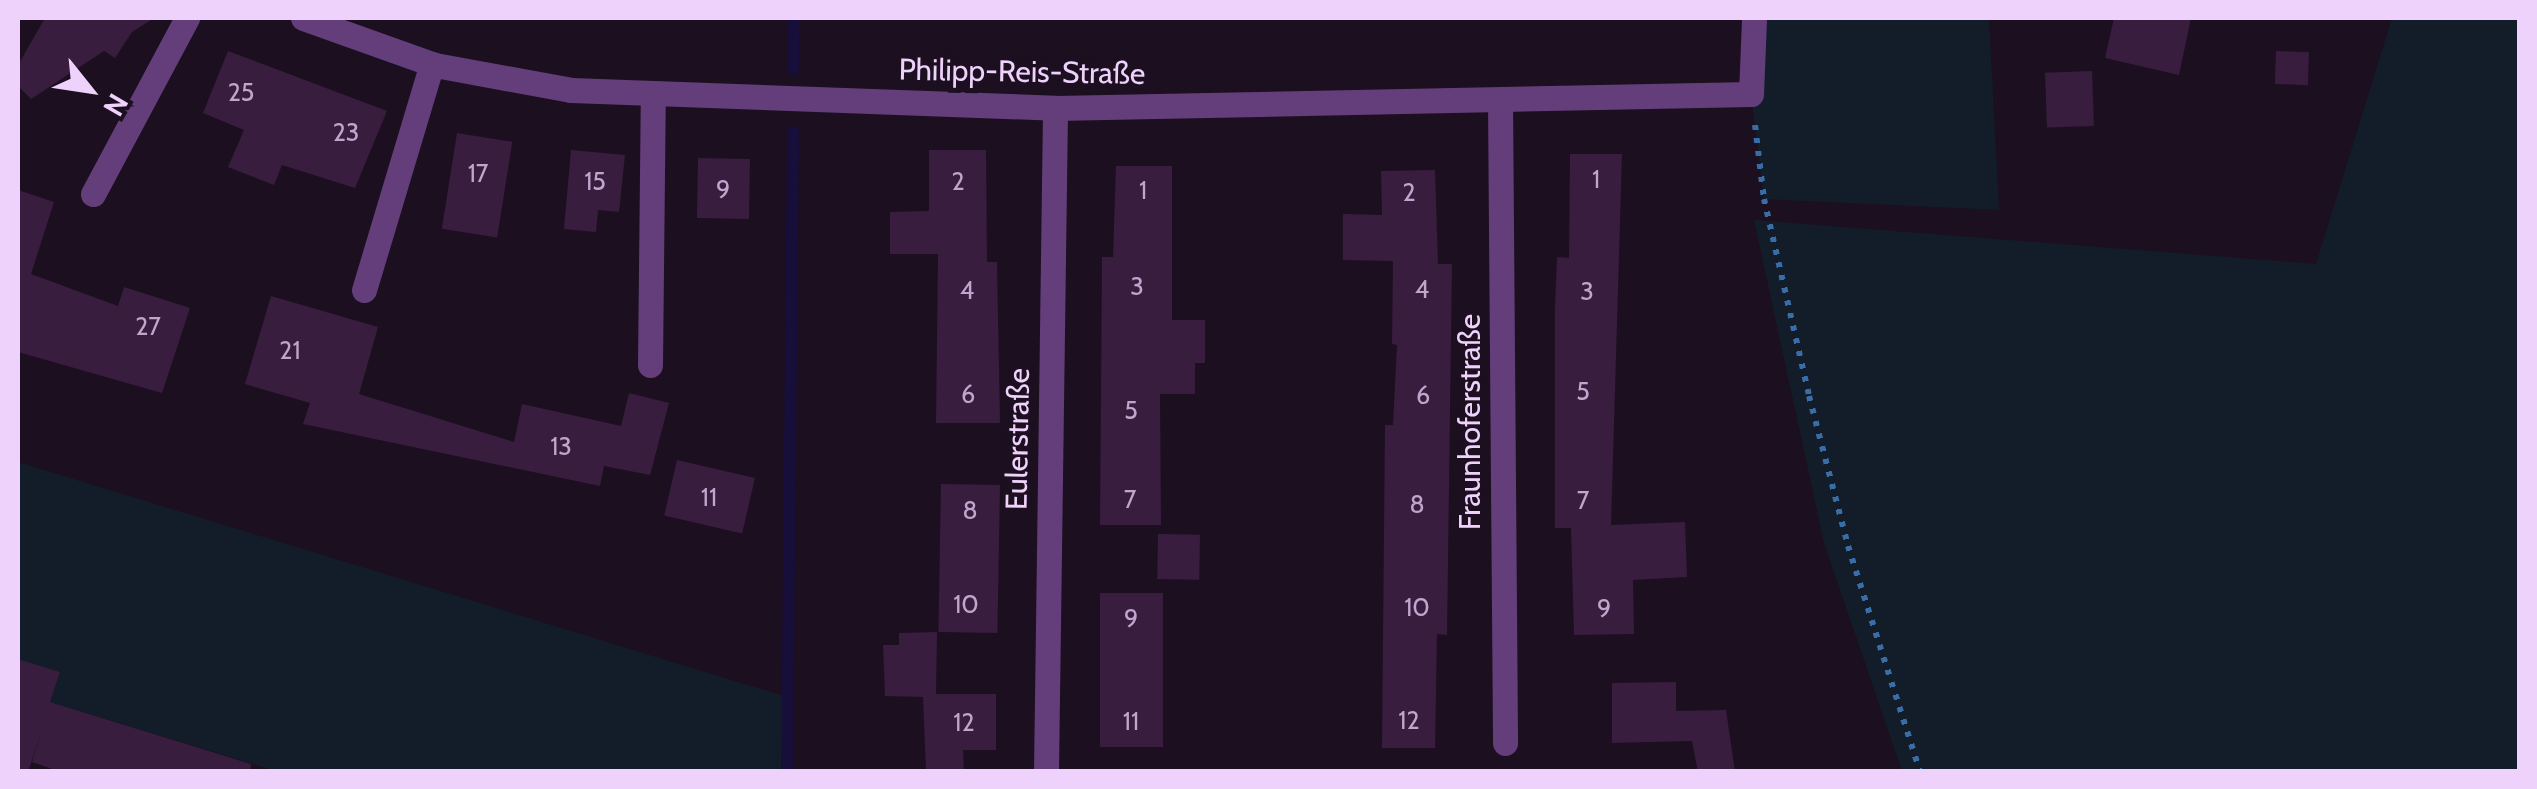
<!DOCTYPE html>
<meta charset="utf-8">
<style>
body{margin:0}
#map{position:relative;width:2537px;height:789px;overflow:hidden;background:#1c0f20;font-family:Cabin,sans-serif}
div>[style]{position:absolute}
.green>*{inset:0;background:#121d29}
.stream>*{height:12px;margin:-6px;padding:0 6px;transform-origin:6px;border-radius:6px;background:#170e3a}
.building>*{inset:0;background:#381d3f;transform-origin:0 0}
.path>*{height:6px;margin-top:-3px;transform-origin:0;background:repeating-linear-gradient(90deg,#396da8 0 5px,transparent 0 13px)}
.minor>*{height:25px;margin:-12.5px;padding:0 12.5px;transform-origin:12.5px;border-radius:12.5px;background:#643e7a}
span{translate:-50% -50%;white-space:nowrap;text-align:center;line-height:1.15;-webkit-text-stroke:10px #1c0f20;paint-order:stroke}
.number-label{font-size:25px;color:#c0a5cc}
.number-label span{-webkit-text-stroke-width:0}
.street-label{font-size:30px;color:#eed2fb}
.frame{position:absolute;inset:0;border:20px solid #eed2fb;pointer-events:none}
.north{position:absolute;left:40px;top:40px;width:100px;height:100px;-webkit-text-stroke:8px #1c0f20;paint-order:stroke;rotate:120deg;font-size:28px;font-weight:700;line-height:40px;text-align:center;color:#eed2fb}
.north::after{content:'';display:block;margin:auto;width:35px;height:45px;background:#eed2fb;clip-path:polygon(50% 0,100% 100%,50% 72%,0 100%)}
</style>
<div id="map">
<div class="green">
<i style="clip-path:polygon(1754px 18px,1989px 18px,1999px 210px,1764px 199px,1751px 94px)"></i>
<i style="clip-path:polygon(2392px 18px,2519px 18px,2519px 771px,1902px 771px,1824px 543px,1754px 220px,2316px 264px)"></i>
<i style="clip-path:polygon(18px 462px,787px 697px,787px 771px,276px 771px,50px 702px,60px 672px,18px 659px)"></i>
</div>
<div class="stream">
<i style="left:793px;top:70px;width:52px;rotate:-88.9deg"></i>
<i style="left:787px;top:772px;width:640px;rotate:-89.46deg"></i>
</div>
<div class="building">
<i style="clip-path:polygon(45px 18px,154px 18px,132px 32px,115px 58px,104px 51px,31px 99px,18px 86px,18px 65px)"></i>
<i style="clip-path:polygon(2114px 18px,2191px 18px,2179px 75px,2105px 58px)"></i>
<i style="clip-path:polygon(228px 51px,387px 111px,355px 188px,282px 165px,274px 185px,228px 167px,244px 130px,203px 113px)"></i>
<i style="left:2276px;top:51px;width:33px;height:33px;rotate:2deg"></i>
<i style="left:2092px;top:71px;width:55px;height:47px;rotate:88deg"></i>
<i style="left:457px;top:133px;width:56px;height:97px;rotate:9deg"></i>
<i style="clip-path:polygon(571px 150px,625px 155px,619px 212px,598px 210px,596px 232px,564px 229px)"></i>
<i style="clip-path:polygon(929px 150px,986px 150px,987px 262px,997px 262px,1000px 423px,936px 423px,938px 254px,890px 254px,890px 212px,929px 211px)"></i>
<i style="clip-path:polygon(1570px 154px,1622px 154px,1611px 525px,1685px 522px,1687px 577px,1633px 580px,1634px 634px,1574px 635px,1571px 528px,1555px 528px,1555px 307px,1557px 257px,1569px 258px)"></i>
<i style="left:698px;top:158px;width:52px;height:60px;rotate:1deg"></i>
<i style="clip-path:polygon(1116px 166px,1172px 166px,1172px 320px,1205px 320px,1205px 363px,1195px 363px,1195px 394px,1160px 394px,1161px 525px,1100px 525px,1102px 257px,1113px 257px)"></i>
<i style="clip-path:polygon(1435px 170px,1438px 264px,1452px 264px,1447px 635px,1437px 634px,1435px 748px,1382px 748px,1385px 425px,1393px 425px,1397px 345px,1392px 344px,1393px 261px,1343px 260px,1343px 214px,1382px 215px,1381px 171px)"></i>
<i style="clip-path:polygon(18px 190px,54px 202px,31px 274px,118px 306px,124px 287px,190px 308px,162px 393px,18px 352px)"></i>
<i style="clip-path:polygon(271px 296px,378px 327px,359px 394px,514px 442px,522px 404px,621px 426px,629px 393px,669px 403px,650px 475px,604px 466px,600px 486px,303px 424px,310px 403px,245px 384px)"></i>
<i style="left:677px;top:460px;width:80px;height:57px;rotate:13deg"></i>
<i style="left:941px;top:484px;width:59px;height:148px;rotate:1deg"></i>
<i style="left:1158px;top:534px;width:42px;height:45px;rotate:1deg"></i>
<i style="left:1100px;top:593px;width:63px;height:154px"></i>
<i style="clip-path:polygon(937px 632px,936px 694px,996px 694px,996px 750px,963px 750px,964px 772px,926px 772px,923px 697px,885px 696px,883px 645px,899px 645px,899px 633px)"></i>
<i style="clip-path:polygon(18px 659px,60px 672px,50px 702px,251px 764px,250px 772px,61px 772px,32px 762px,41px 733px,28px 772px,18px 772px)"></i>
<i style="clip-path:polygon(1676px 682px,1676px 711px,1726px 710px,1735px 772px,1698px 772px,1692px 741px,1612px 743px,1612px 683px)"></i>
</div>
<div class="path">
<i style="left:1755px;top:125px;width:75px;rotate:83.1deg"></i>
<i style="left:1764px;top:199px;width:202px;rotate:77.1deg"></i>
<i style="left:1809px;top:396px;width:155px;rotate:75.4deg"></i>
<i style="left:1848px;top:546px;width:237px;rotate:72.3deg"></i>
</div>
<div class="minor">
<i style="left:303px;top:18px;width:140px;rotate:19.6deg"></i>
<i style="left:435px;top:65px;width:138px;rotate:10.4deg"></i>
<i style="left:571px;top:90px;width:484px;rotate:2.1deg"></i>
<i style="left:1055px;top:108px;width:696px;rotate:-1.15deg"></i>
<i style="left:1751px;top:94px;width:76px;rotate:-87.7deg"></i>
<i style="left:1500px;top:100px;width:643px;rotate:89.55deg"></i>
<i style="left:93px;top:194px;width:200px;rotate:-61.9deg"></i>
<i style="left:364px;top:290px;width:236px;rotate:-73.3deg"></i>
<i style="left:650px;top:365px;width:270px;rotate:-89.4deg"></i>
<i style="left:1046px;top:772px;width:664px;rotate:-89.22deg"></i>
</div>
<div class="number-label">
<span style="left:241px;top:92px">25</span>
<span style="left:346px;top:132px">23</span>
<span style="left:478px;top:173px">17</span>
<span style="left:1596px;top:179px">1</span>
<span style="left:595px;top:181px">15</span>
<span style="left:958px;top:181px">2</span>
<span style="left:723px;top:189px">9</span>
<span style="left:1143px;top:190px">1</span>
<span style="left:1409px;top:192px">2</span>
<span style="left:1137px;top:286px">3</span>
<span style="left:1422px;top:289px">4</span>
<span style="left:967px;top:290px">4</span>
<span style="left:1587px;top:291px">3</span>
<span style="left:148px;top:326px">27</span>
<span style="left:290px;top:350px">21</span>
<span style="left:1583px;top:391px">5</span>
<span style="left:968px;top:394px">6</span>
<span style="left:1423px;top:395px">6</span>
<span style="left:1131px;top:410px">5</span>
<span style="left:561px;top:446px">13</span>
<span style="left:709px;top:497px">11</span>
<span style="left:1130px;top:499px">7</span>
<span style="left:1583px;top:500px">7</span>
<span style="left:1417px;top:504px">8</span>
<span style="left:970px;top:510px">8</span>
<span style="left:966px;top:604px">10</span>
<span style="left:1417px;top:607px">10</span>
<span style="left:1604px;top:608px">9</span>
<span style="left:1131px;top:618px">9</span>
<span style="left:1409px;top:720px">12</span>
<span style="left:1131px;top:721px">11</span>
<span style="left:964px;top:722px">12</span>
</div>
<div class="street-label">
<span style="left:1022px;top:72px;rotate:1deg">Philipp-Reis-Straße</span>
<span style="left:1470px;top:422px;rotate:-90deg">Fraunhoferstraße</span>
<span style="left:1018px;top:439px;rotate:-89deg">Eulerstraße</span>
</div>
<div class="frame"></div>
<div class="north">N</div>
</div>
